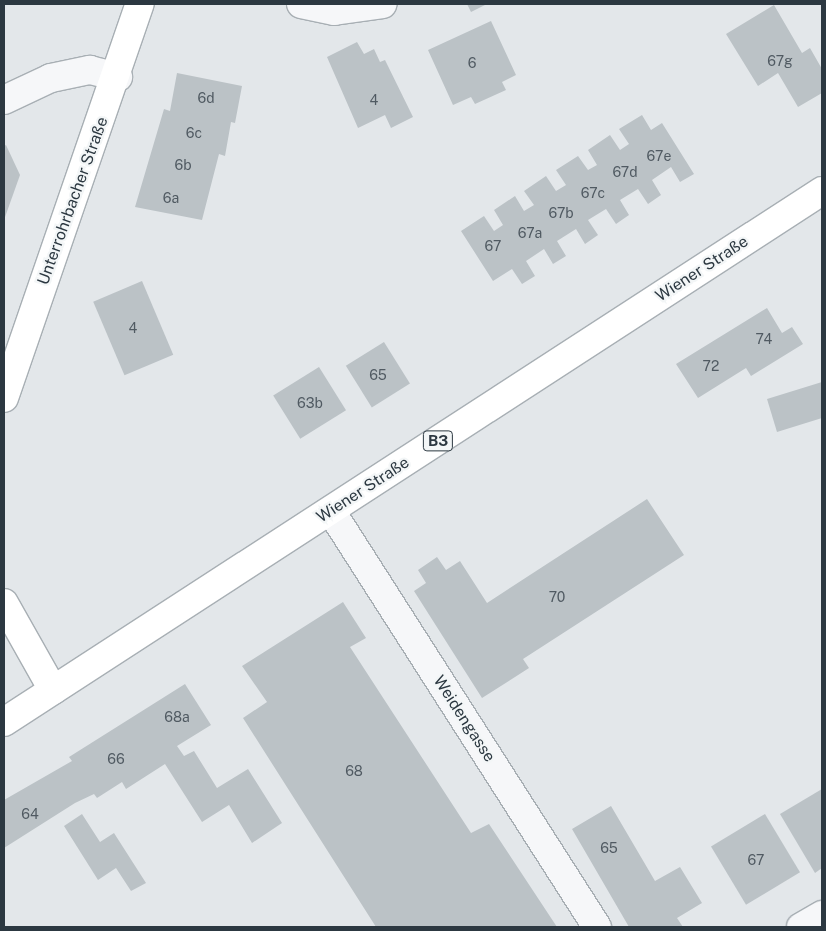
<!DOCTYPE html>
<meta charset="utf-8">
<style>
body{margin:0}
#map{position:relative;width:826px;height:931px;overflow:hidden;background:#e3e7ea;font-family:"Public Sans",sans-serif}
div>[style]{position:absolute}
.building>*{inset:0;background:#bbc2c6;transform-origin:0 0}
.roads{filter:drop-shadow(1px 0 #a8afb4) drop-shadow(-1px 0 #a8afb4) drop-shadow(0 1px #a8afb4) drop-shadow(0 -1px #a8afb4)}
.minor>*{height:28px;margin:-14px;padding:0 14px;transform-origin:14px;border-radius:14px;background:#f6f7f9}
.major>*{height:28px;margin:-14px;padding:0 14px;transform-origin:14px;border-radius:14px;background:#fff}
span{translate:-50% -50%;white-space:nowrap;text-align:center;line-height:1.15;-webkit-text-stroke:4.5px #f3f6f7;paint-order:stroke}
.number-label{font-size:14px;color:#505a62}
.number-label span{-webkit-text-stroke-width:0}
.shield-label span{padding:1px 4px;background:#f3f6f7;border:1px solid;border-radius:4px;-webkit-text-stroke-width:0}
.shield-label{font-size:15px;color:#2c3841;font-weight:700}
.street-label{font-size:16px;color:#2c3841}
.frame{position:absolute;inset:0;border:5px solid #2c3841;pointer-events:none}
</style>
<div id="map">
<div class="building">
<i style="clip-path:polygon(467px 4px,487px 4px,471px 12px)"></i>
<i style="clip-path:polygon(774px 5px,802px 53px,810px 48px,822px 69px,822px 93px,798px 107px,778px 73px,758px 86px,726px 34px)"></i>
<i style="clip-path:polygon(491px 21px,516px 75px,502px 82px,506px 90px,475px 104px,471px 97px,453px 105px,428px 50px)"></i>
<i style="clip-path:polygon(357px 42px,364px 54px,374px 49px,380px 62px,385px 60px,413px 117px,391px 128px,385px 115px,358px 128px,327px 57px)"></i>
<i style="clip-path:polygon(177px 73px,242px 86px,235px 123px,231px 122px,225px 156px,219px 154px,202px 220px,135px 207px,164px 109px,170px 111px)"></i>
<i style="clip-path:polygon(642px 115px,651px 130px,662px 123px,694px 174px,680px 182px,671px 167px,652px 180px,661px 195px,648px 204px,638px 189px,620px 200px,629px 215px,616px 224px,606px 209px,588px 220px,598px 235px,585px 244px,576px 229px,557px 241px,566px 256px,553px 264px,544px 249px,526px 261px,535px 276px,522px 284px,512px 269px,493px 281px,461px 231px,484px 216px,494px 231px,503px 225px,494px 210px,515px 196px,524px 211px,534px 205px,524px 191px,546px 176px,556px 191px,566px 185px,556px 170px,578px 156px,588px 170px,597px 165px,588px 150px,610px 135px,620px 150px,629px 144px,619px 129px)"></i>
<i style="clip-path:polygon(6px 145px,20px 175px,4px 220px,4px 146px)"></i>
<i style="left:142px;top:281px;width:80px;height:53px;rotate:67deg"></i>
<i style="clip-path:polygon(767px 308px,782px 333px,792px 327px,803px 344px,751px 376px,746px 368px,698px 398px,676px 364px)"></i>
<i style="left:384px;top:342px;width:49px;height:45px;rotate:58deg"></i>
<i style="left:319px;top:367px;width:51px;height:54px;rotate:58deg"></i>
<i style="clip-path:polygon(822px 382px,822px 418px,777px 432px,767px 399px)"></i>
<i style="clip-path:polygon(647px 499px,684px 555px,523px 659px,529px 668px,482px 698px,414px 591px,426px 583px,418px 570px,437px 557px,446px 570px,460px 561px,487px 603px)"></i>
<i style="clip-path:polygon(343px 602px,366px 638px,350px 647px,471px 833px,489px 824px,557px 927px,376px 927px,243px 718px,267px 702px,242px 666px)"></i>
<i style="clip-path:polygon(185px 684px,211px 725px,177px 746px,184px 756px,194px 751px,217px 788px,248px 769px,282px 823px,252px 843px,229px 805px,202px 822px,165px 764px,126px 789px,122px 782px,97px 798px,94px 794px,75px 803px,4px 848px,4px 800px,72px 761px,69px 757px)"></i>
<i style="clip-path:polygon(822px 789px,822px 868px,815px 873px,780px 814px)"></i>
<i style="clip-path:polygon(611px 806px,655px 881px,680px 867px,702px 903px,677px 918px,683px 927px,629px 927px,572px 829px)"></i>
<i style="clip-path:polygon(82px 814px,100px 842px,114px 833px,146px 883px,131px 891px,116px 868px,98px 880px,64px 826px)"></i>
<i style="left:765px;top:814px;width:68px;height:63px;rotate:59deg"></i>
</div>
<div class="roads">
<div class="minor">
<i style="left:301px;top:4px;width:34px;rotate:12deg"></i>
<i style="left:334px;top:11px;width:49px;rotate:-8.1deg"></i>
<i style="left:4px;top:100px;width:52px;rotate:-25.1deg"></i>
<i style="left:51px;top:78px;width:40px;rotate:-12deg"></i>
<i style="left:90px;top:70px;width:29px;rotate:14deg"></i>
<i style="left:331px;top:511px;width:494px;rotate:57.4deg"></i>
<i style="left:801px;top:927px;width:24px;rotate:-30deg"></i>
</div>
<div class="major">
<i style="left:4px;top:398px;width:417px;rotate:-71deg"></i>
<i style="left:4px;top:603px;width:100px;rotate:60.6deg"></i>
<i style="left:4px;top:722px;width:975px;rotate:-32.99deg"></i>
</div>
</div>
<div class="number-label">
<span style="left:780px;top:61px">67g</span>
<span style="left:472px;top:63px">6</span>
<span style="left:206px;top:98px">6d</span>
<span style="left:374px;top:100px">4</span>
<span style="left:194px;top:133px">6c</span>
<span style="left:659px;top:156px">67e</span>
<span style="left:183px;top:165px">6b</span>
<span style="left:625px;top:172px">67d</span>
<span style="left:593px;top:193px">67c</span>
<span style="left:171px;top:198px">6a</span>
<span style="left:561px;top:213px">67b</span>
<span style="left:530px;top:233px">67a</span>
<span style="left:493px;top:246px">67</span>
<span style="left:133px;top:328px">4</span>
<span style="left:764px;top:339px">74</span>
<span style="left:711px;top:366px">72</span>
<span style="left:378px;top:375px">65</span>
<span style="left:310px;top:403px">63b</span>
<span style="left:557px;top:597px">70</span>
<span style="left:177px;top:717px">68a</span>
<span style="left:116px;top:759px">66</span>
<span style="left:354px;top:771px">68</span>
<span style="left:30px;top:814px">64</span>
<span style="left:609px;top:848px">65</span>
<span style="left:756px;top:860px">67</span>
</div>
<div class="shield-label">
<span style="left:438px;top:441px">B3</span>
</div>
<div class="street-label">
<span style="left:73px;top:201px;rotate:-70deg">Unterrohrbacher Straße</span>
<span style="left:702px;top:269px;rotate:-33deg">Wiener Straße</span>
<span style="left:363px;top:490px;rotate:-33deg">Wiener Straße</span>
<span style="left:464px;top:719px;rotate:57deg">Weidengasse</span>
</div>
<div class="frame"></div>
</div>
